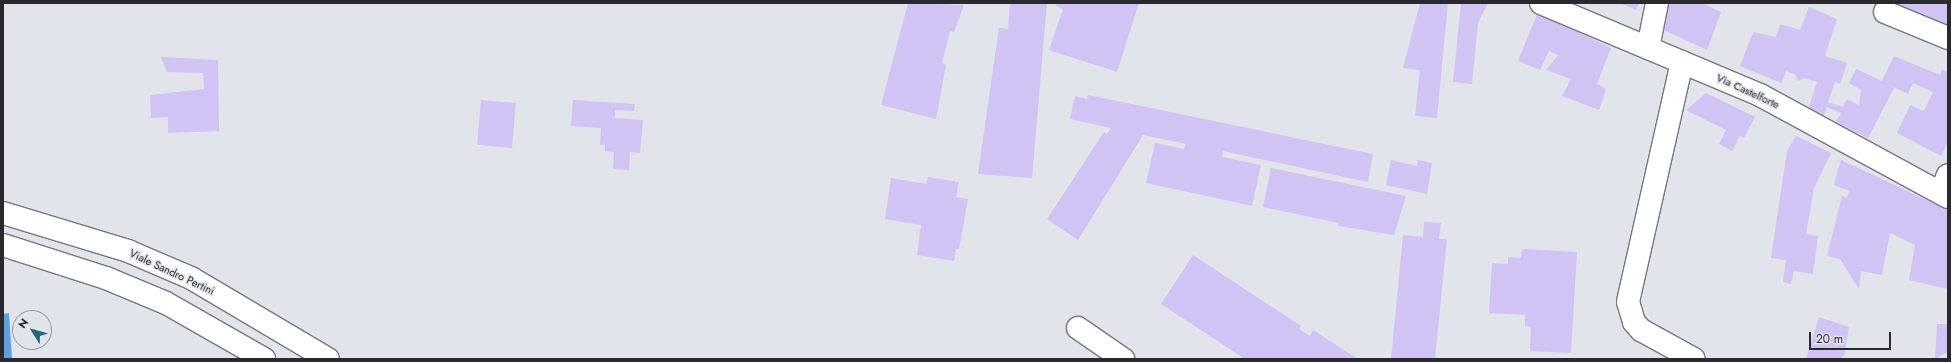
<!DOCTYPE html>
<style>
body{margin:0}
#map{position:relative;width:1951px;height:362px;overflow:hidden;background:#e1e4eb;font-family:Jost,sans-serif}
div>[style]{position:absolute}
.water>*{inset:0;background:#5ea1df}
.building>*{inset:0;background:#d1c3f4;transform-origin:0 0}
.roads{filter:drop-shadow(1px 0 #74777d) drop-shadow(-1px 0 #74777d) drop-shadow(0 1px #74777d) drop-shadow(0 -1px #74777d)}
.street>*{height:22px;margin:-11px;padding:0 11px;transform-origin:11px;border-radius:11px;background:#fff}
span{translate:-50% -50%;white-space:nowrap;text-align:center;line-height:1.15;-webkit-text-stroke:3px #e1e4eb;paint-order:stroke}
.street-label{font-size:11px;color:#292a2d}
.frame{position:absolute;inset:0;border:4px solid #292a2d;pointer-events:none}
.north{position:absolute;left:12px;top:310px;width:40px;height:40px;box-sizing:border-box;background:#e1e4eb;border:1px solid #979a9f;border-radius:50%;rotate:307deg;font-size:11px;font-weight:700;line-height:16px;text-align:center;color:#292a2d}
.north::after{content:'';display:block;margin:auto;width:14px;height:18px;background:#246779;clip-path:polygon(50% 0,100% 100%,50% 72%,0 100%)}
.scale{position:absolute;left:1809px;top:332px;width:82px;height:18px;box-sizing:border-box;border:2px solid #292a2d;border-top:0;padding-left:5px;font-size:12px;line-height:14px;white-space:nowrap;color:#292a2d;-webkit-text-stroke:3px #e1e4eb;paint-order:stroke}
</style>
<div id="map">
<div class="water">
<i style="clip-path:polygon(9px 313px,12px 359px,3px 359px,3px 314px)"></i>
</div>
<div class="building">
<i style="clip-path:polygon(908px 3px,964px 5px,954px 32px,950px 31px,942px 63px,946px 65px,936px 119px,881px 105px)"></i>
<i style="clip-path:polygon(1010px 3px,1047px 3px,1032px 178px,978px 174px,999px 28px,1008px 29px)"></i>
<i style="clip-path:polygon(1057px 3px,1139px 3px,1117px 72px,1049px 50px,1063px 9px,1056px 6px)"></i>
<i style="clip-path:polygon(1420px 3px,1448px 3px,1437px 118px,1415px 116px,1420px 70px,1403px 68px)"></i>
<i style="clip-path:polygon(1461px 3px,1488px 3px,1478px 23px,1472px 84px,1453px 82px)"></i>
<i style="clip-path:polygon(1620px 3px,1639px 3px,1636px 10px)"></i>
<i style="clip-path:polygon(1664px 3px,1702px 3px,1721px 12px,1707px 50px,1659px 28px)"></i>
<i style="clip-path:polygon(1878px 3px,1948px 3px,1948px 34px,1876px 8px)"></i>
<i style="clip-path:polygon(1809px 7px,1837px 19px,1825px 56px,1847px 63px,1840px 84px,1835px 82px,1828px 102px,1843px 107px,1847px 99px,1859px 105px,1861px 90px,1849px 83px,1856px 69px,1882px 81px,1894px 56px,1940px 75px,1942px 69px,1948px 72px,1948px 142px,1941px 156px,1897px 133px,1910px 105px,1924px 111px,1933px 92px,1913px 83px,1908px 94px,1887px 84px,1894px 88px,1868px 138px,1836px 122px,1841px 113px,1827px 107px,1823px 118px,1808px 110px,1817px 82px,1804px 78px,1798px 81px,1796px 75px,1786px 71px,1781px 83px,1740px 66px,1753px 32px,1776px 37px,1780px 24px,1800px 30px)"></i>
<i style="clip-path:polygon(1538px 12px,1611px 48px,1597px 84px,1606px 89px,1599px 110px,1562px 96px,1571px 79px,1546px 70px,1558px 55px,1549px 51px,1540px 70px,1518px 61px)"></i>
<i style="clip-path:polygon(161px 57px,218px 60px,219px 131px,168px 133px,168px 117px,151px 118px,150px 95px,204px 89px,203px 73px,167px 72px)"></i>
<i style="clip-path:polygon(1706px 93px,1755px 117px,1744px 138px,1740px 136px,1732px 151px,1719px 144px,1726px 130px,1686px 110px)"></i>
<i style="clip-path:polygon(1088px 95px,1373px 154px,1368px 182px,1223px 151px,1222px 157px,1261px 165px,1252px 206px,1216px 198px,1146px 183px,1155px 143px,1184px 149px,1186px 144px,1143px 135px,1078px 240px,1047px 219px,1104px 132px,1107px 134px,1111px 128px,1070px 119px,1075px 96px,1087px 99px)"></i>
<i style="left:481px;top:100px;width:35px;height:45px;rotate:5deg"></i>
<i style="clip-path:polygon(573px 100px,635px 104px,634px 111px,615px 110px,615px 118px,643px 120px,640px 153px,630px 152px,629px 170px,613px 169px,614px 152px,605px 151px,605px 145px,600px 145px,601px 128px,571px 126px)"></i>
<i style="clip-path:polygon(1796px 136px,1831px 153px,1814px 188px,1806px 234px,1818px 236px,1813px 274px,1794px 271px,1791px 284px,1783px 282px,1786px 260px,1771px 258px,1787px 151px)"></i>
<i style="clip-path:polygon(1391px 160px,1417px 166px,1418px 160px,1432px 163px,1427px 194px,1386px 185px)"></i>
<i style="clip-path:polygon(1841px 160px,1948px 210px,1948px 289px,1909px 280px,1915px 245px,1890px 233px,1882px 275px,1861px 271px,1859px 289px,1840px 259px,1827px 256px,1842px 196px,1847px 198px,1849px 191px,1834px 185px)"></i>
<i style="clip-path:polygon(1271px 168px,1406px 196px,1394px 235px,1338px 226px,1339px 223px,1263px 207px)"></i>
<i style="clip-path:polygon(928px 177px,959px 182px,956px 197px,968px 199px,959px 249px,956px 249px,954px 261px,917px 255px,921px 225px,885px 219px,891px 178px,926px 184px)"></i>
<i style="clip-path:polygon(1424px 222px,1441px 223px,1439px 239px,1447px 239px,1435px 359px,1391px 359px,1403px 235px,1423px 237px)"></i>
<i style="clip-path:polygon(1522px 249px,1577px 252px,1571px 353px,1530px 351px,1531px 327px,1525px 326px,1525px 315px,1489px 313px,1492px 263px,1508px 264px,1508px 257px,1521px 258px)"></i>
<i style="clip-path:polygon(1193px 255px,1301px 326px,1299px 329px,1310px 336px,1313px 330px,1358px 359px,1245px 359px,1161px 304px)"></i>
<i style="clip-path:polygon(1819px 317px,1849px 327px,1844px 356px,1839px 359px,1806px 359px)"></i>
<i style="clip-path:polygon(1937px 324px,1948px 324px,1948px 352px,1935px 359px)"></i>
</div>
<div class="roads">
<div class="street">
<i style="left:1541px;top:3px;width:238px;rotate:22.8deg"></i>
<i style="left:1760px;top:95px;width:214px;rotate:28.5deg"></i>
<i style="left:1885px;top:12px;width:68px;rotate:22.4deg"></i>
<i style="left:1648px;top:48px;width:46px;rotate:-78.7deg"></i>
<i style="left:1682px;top:62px;width:246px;rotate:102.7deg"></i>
<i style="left:1628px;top:302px;width:21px;rotate:73deg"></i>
<i style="left:1634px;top:322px;width:11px;rotate:49deg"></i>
<i style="left:1641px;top:330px;width:60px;rotate:28.7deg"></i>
<i style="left:1941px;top:193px;width:19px;rotate:-69deg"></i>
<i style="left:3px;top:213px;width:131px;rotate:16.9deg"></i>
<i style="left:128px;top:251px;width:69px;rotate:23.2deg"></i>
<i style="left:191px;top:278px;width:159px;rotate:30.6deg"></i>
<i style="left:3px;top:245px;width:108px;rotate:17.8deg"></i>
<i style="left:106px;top:278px;width:65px;rotate:22.6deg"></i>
<i style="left:166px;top:303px;width:113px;rotate:29.7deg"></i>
<i style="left:1078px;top:328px;width:55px;rotate:34.6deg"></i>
</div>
</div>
<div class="street-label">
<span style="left:1748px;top:91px;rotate:25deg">Via Castelforte</span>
<span style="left:172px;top:272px;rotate:25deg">Viale Sandro Pertini</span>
</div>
<div class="frame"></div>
<div class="north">N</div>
<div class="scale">20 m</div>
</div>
